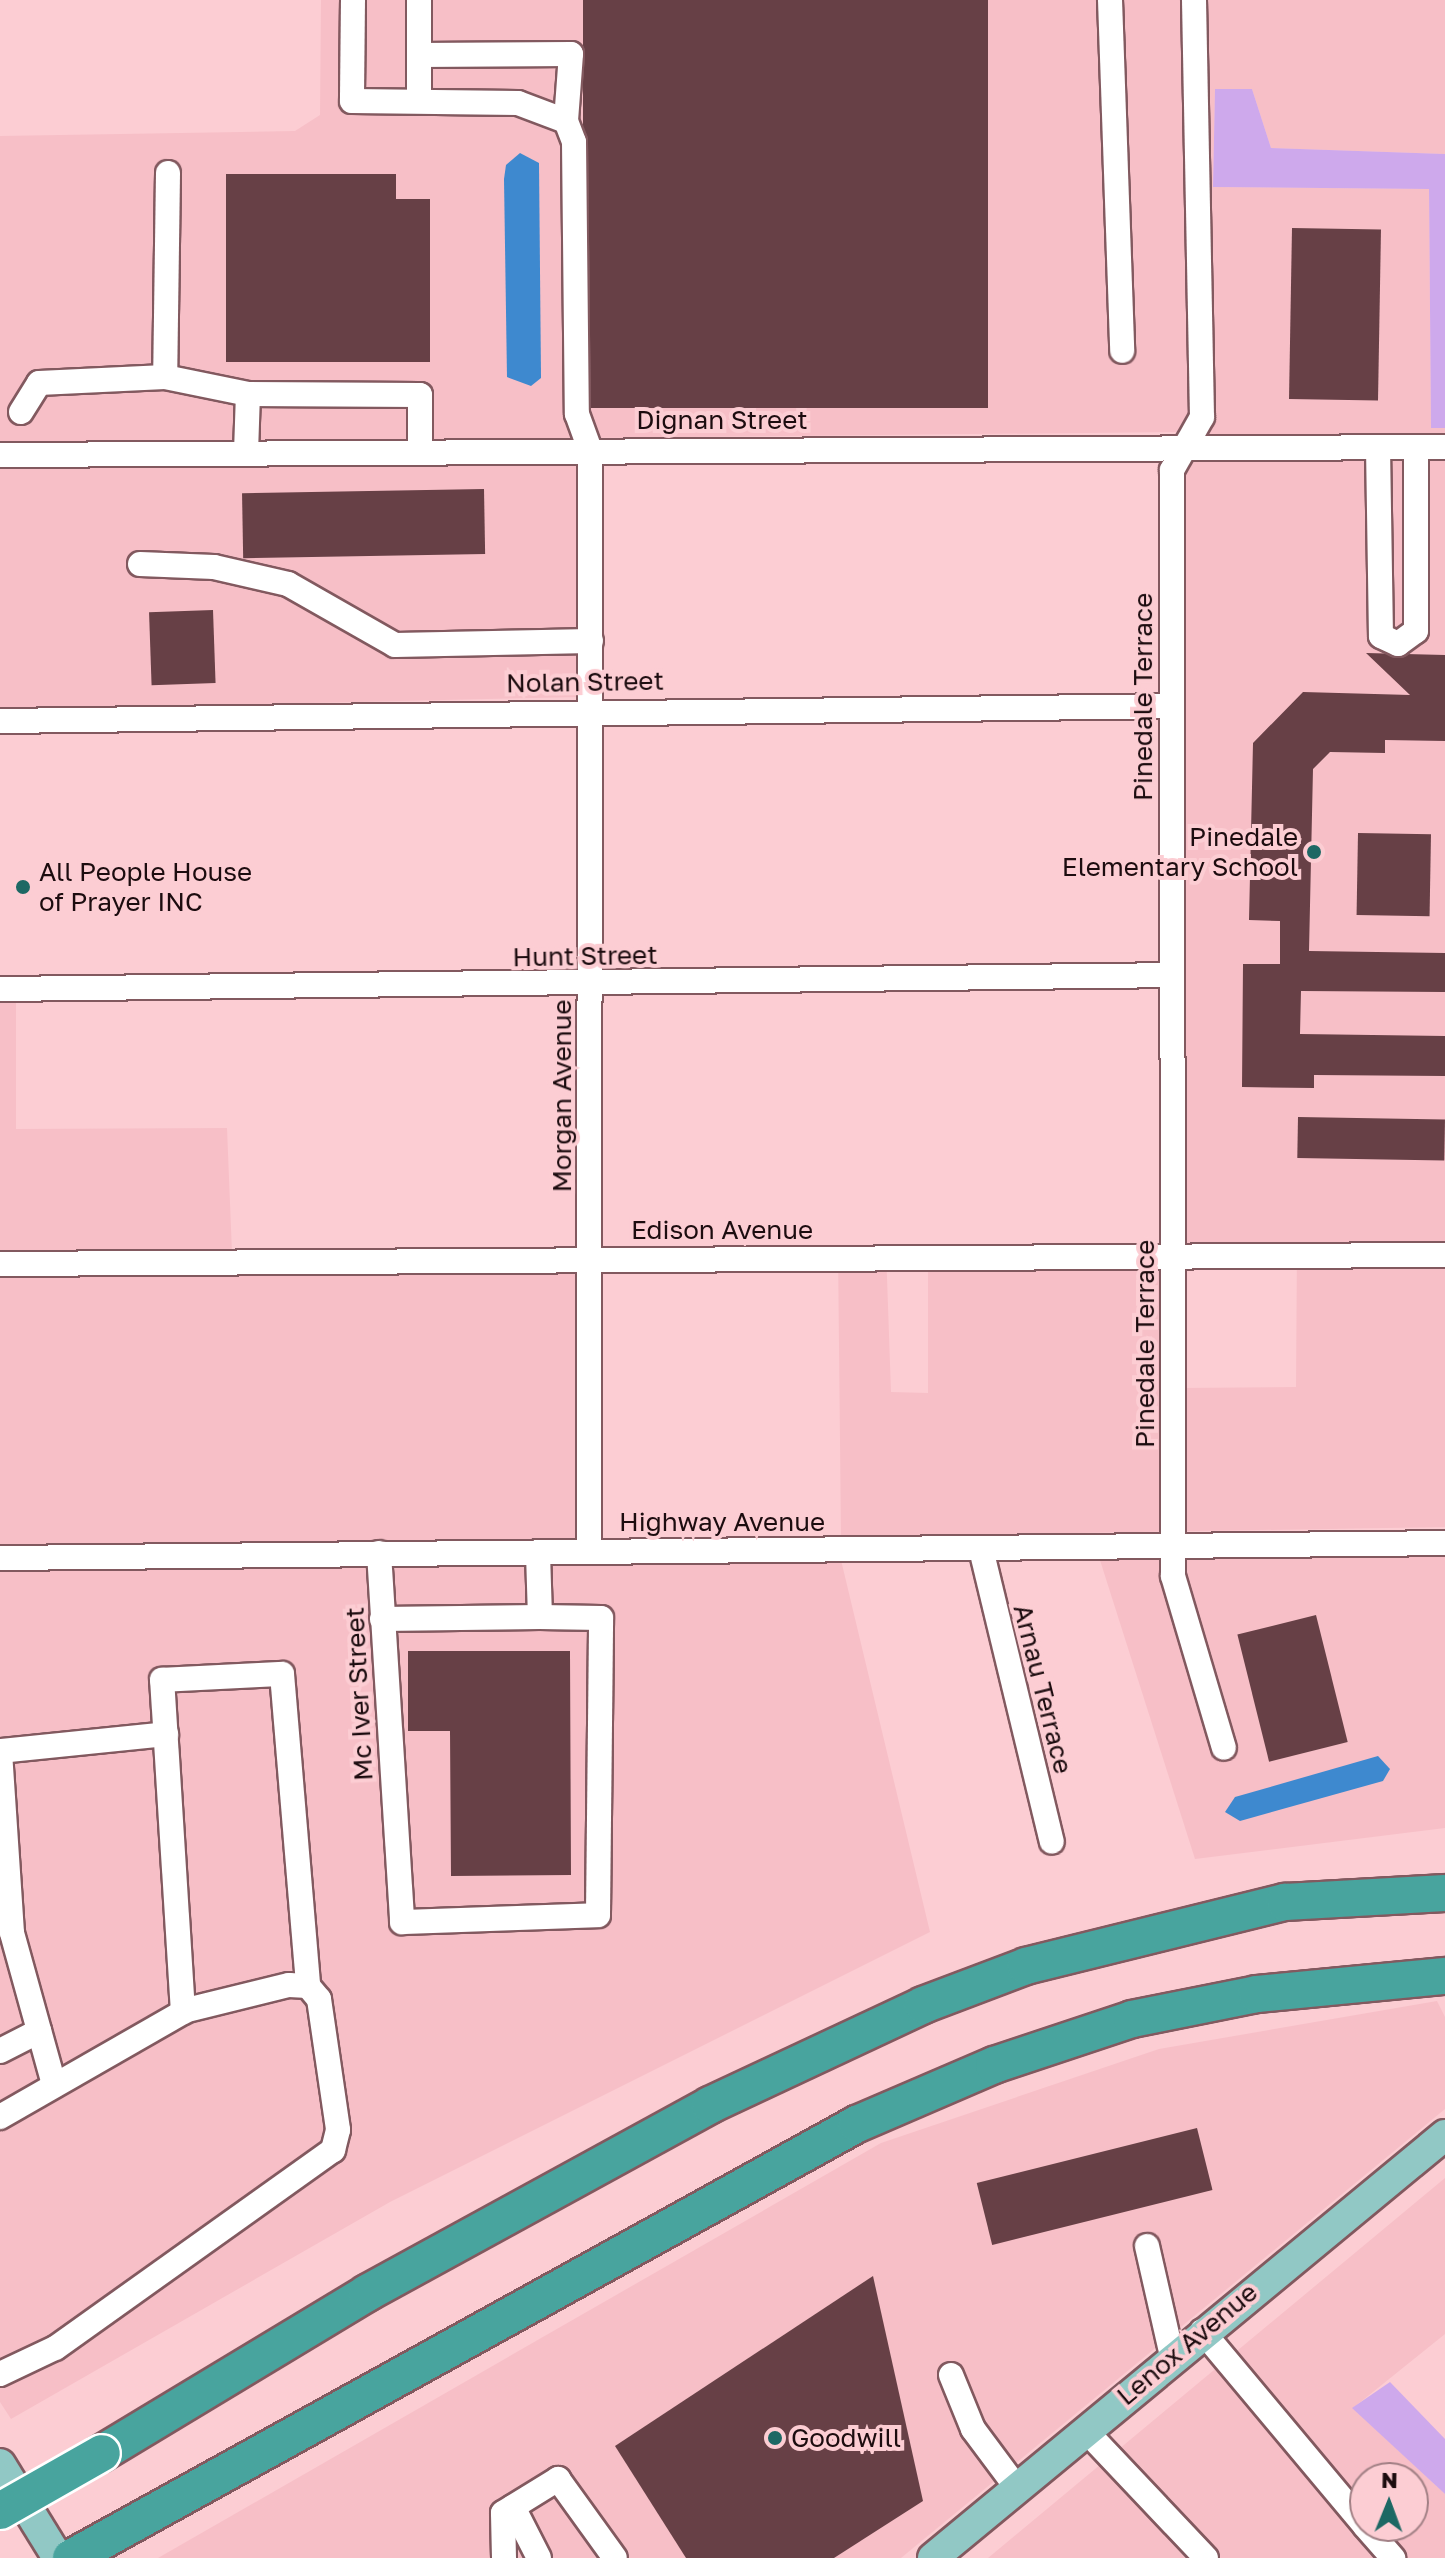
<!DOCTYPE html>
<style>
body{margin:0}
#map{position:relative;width:1445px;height:2558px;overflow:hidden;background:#fccdd3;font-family:"Golos Text",sans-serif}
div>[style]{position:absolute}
.built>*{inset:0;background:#f7bfc7}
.green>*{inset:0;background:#cea9ec}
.water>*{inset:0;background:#3e89cf}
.building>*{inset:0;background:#674046;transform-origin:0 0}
.roads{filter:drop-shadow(2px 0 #82595f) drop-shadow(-2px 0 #82595f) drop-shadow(0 2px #82595f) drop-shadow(0 -2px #82595f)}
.minor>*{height:24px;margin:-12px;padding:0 12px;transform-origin:12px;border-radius:12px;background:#fff}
.major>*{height:30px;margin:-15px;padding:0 15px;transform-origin:15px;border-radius:15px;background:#91c8c5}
.highway>*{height:36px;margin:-18px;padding:0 18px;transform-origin:18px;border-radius:18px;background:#48a49e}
.bridges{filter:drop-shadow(2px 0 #fff) drop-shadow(-2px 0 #fff) drop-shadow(0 2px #fff) drop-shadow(0 -2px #fff)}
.highway-bridge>*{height:36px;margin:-18px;padding:0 18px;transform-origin:18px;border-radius:18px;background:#48a49e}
.dots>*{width:22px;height:22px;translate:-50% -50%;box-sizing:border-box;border:4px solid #fccdd3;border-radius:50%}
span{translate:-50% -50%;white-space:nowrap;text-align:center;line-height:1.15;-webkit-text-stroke:8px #fccdd3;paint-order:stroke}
.street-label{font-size:26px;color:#1c0c0f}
.poi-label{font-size:26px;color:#1c0c0f}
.right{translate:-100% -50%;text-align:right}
.left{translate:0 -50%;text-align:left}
.north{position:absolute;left:1349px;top:2462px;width:80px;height:80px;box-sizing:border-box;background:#fccdd3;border:2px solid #a28085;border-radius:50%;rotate:1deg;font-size:22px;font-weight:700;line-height:32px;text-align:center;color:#1c0c0f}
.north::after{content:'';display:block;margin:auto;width:28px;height:36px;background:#1d6864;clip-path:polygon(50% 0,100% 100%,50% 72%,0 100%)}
</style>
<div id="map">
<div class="built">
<i style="clip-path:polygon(evenodd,321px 0,1445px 0,1445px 154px,1271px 148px,1252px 89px,1215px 89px,1213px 187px,1429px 189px,1431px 428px,1445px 428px,1445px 1527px,841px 1537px,838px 1249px,886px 1249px,891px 1392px,928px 1393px,928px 1248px,1182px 1246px,1180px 432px,578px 438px,580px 697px,0 710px,0 136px,295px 131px,320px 115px,321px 0,1183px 1246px,1297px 1246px,1296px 1387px,1183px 1388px,1183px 1246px)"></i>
<i style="clip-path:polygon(0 977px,16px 977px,16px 1129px,227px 1128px,232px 1253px,578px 1251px,577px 1540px,0 1546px)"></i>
<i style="clip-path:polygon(1445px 1554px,1445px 1828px,1195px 1859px,1099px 1557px)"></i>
<i style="clip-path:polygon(841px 1560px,930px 1932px,390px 2202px,11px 2419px,0 2402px,0 1571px)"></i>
<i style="clip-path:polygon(1437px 2001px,1445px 2017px,1445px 2109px,901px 2558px,158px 2558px,881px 2143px,1159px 2049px)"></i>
<i style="clip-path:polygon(evenodd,1445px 2178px,1445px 2334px,1353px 2408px,1445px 2494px,1445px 2558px,988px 2558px,1445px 2178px,1365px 2478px,1413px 2478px,1413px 2526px,1365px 2526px,1365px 2478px)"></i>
</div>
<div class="green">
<i style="clip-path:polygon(1215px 89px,1252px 89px,1271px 148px,1445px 154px,1445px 428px,1431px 428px,1429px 189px,1213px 187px)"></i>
<i style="clip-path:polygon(1390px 2382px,1445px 2439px,1445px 2494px,1352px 2408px)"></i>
</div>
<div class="water">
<i style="clip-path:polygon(520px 153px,539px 163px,541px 378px,531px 386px,507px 377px,504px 179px,506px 165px)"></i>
<i style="clip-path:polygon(1378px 1756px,1390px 1769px,1383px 1781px,1240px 1821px,1225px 1812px,1235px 1797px)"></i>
</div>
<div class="building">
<i style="left:583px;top:0;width:405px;height:408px"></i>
<i style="clip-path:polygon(226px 174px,396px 174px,396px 199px,430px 199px,430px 362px,226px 362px)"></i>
<i style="left:1292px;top:228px;width:89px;height:171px;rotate:1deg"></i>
<i style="left:484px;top:489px;width:65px;height:242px;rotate:89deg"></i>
<i style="left:213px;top:610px;width:73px;height:64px;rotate:88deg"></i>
<i style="clip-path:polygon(1366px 653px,1445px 655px,1445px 741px,1385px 740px,1385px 753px,1330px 752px,1313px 769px,1309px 951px,1445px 953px,1445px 992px,1301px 991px,1300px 1034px,1445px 1036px,1445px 1076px,1314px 1075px,1314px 1088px,1242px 1087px,1243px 964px,1280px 964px,1280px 921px,1249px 920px,1253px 743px,1303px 692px,1410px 695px)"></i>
<i style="left:1358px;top:833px;width:73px;height:82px;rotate:1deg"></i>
<i style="left:1298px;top:1117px;width:147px;height:41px;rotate:1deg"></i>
<i style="left:1316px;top:1615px;width:131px;height:81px;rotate:76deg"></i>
<i style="clip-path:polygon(408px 1651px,570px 1651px,571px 1875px,451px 1876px,450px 1731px,408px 1731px)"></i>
<i style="left:1197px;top:2128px;width:64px;height:227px;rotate:76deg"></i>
<i style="clip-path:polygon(873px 2276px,923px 2501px,834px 2558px,686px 2558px,615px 2446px)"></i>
</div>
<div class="roads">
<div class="minor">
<i style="left:353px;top:0;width:101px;rotate:90.6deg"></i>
<i style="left:352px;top:101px;width:166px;rotate:0.7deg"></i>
<i style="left:518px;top:103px;width:51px;rotate:20.6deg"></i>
<i style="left:566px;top:121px;width:22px;rotate:69deg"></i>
<i style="left:574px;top:142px;width:272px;rotate:89.4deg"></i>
<i style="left:577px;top:414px;width:37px;rotate:70deg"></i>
<i style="left:590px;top:449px;width:1102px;rotate:90.05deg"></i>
<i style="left:1110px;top:0;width:351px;rotate:88deg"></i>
<i style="left:1194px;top:0;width:417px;rotate:88.9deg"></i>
<i style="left:1202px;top:417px;width:61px;rotate:119.5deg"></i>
<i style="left:1172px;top:470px;width:1106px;rotate:89.95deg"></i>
<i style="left:1173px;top:1576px;width:179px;rotate:73.5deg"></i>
<i style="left:419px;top:55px;width:152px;rotate:-0.4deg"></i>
<i style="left:571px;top:54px;width:67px;rotate:94.3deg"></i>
<i style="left:419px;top:101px;width:101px;rotate:-90deg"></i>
<i style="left:168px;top:173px;width:204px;rotate:90.8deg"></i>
<i style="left:165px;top:377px;width:85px;rotate:11.6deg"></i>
<i style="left:21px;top:412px;width:34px;rotate:-58deg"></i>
<i style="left:39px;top:383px;width:126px;rotate:-2.7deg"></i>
<i style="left:1378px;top:447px;width:189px;rotate:89.1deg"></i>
<i style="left:1381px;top:636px;width:19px;rotate:25deg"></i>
<i style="left:1398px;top:644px;width:22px;rotate:-36deg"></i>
<i style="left:1416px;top:631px;width:184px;rotate:-90deg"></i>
<i style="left:246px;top:453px;width:59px;rotate:-88.1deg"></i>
<i style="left:248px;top:394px;width:172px;rotate:0.3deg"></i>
<i style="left:420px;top:395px;width:56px;rotate:90deg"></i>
<i style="left:0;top:455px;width:1445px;rotate:-0.32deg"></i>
<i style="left:140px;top:564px;width:74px;rotate:2.3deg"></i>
<i style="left:214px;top:567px;width:76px;rotate:12.9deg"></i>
<i style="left:288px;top:584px;width:123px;rotate:29.7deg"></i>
<i style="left:395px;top:645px;width:196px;rotate:-1.2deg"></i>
<i style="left:0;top:721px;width:1171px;rotate:-0.73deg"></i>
<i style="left:0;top:989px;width:1171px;rotate:-0.68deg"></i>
<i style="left:0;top:1264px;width:1445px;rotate:-0.36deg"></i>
<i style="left:981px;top:1549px;width:301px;rotate:76.4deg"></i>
<i style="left:379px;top:1553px;width:370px;rotate:86.4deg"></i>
<i style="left:402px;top:1922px;width:196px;rotate:-2deg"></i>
<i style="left:598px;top:1915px;width:297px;rotate:-89.4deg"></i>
<i style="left:601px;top:1618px;width:61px;rotate:-179.1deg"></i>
<i style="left:540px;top:1617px;width:65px;rotate:-91.8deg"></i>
<i style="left:0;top:1558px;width:1445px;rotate:-0.59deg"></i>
<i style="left:382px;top:1619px;width:158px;rotate:-0.7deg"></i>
<i style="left:0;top:1751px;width:167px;rotate:-5.8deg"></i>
<i style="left:0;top:1752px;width:181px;rotate:86.2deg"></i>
<i style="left:12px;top:1933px;width:157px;rotate:74.5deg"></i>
<i style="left:183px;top:2012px;width:333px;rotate:-93.6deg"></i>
<i style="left:162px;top:1680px;width:120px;rotate:-2.9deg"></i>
<i style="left:282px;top:1674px;width:313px;rotate:85.2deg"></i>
<i style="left:0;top:2051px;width:44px;rotate:-27.1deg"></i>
<i style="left:0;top:2117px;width:215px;rotate:-29.8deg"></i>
<i style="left:187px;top:2010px;width:105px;rotate:-13.8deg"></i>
<i style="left:289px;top:1985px;width:19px;rotate:3deg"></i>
<i style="left:308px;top:1986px;width:17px;rotate:50deg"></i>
<i style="left:319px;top:1999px;width:132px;rotate:81.7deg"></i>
<i style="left:338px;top:2130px;width:21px;rotate:104deg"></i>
<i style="left:333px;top:2150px;width:341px;rotate:144.5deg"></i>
<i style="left:55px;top:2348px;width:61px;rotate:154.7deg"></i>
<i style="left:1147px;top:2246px;width:113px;rotate:77.2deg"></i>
<i style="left:1202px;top:2331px;width:254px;rotate:50.1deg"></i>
<i style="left:951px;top:2375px;width:58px;rotate:67.8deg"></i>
<i style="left:973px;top:2429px;width:74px;rotate:53.3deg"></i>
<i style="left:1085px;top:2430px;width:176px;rotate:46.6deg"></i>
<i style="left:513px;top:2507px;width:57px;rotate:63deg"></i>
<i style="left:1365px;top:2526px;width:43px;rotate:48.8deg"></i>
<i style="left:504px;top:2558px;width:45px;rotate:-91.3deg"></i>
<i style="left:503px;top:2513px;width:65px;rotate:-31.7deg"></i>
<i style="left:558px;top:2479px;width:97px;rotate:54.2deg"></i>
</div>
<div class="major">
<i style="left:0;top:2464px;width:110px;rotate:58.3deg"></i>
<i style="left:933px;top:2558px;width:664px;rotate:-39.56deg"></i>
</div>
<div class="highway">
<i style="left:102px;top:2453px;width:310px;rotate:-31.1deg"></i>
<i style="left:367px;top:2293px;width:391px;rotate:-28.7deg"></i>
<i style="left:710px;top:2105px;width:235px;rotate:-25.1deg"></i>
<i style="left:923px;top:2005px;width:110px;rotate:-20.7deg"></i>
<i style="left:1026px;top:1966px;width:267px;rotate:-13.9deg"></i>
<i style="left:1285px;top:1902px;width:160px;rotate:-3.2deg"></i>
<i style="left:71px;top:2558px;width:898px;rotate:-28.91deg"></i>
<i style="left:857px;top:2124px;width:149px;rotate:-23.3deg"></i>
<i style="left:994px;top:2065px;width:145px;rotate:-18.4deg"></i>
<i style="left:1132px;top:2019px;width:127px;rotate:-11.3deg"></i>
<i style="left:1257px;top:1994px;width:189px;rotate:-5.5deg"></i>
</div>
</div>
<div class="bridges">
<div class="highway-bridge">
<i style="left:0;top:2511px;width:117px;rotate:-29.6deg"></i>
</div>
</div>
<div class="dots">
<i style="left:1314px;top:852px;background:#1d6864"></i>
<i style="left:23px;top:887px;background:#1d6864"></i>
<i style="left:775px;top:2438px;background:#1d6864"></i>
</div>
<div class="street-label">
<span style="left:722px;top:420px">Dignan Street</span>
<span style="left:585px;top:682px;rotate:-1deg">Nolan Street</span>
<span style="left:1143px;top:697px;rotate:-90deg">Pinedale Terrace</span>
<span style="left:585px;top:956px;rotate:-1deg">Hunt Street</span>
<span style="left:562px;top:1096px;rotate:-90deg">Morgan Avenue</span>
<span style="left:722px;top:1230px">Edison Avenue</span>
<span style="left:1145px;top:1344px;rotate:-90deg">Pinedale Terrace</span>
<span style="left:722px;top:1522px">Highway Avenue</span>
<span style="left:1043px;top:1689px;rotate:76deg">Arnau Terrace</span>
<span style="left:359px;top:1694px;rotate:-93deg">Mc Iver Street</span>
<span style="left:1187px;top:2344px;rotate:-40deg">Lenox Avenue</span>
</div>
<div class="poi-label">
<span class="right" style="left:1298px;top:852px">Pinedale<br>Elementary School</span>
<span class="left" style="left:39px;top:887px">All People House<br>of Prayer INC</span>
<span class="left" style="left:791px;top:2438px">Goodwill</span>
</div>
<div class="north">N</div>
</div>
